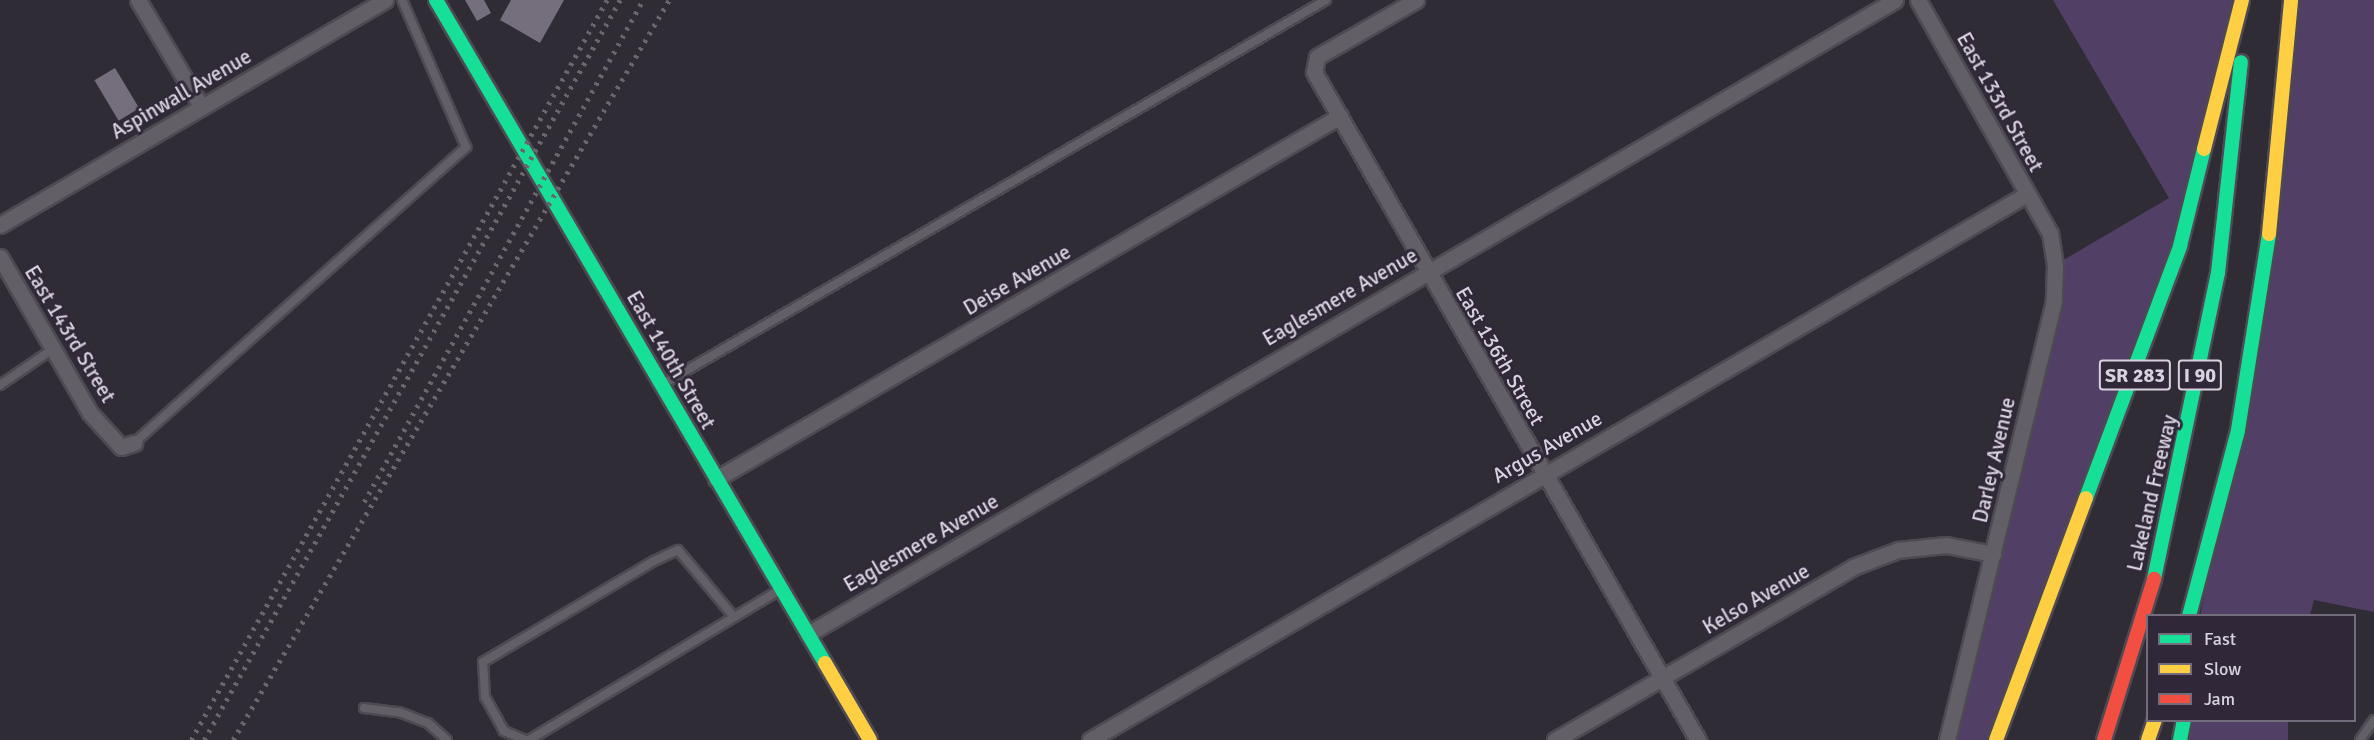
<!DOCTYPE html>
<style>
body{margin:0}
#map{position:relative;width:2374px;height:740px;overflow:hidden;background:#302c35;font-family:Signika,sans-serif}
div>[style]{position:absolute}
.green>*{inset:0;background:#523f65;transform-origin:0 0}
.building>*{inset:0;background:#756e7d;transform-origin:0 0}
.roads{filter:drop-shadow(2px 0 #4e4a53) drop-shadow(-2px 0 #4e4a53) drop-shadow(0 2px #4e4a53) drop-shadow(0 -2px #4e4a53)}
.lane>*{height:8px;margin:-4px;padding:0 4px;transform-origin:4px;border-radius:4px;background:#625f66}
.street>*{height:15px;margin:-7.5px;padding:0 7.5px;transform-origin:7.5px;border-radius:7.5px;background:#625f66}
.fast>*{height:14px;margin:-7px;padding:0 7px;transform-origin:7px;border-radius:7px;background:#16e098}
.slow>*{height:14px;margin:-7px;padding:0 7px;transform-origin:7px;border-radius:7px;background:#ffcf43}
.jam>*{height:14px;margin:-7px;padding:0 7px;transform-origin:7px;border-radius:7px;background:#f24e42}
.rail>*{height:4.5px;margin-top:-2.25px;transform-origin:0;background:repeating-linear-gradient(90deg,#69676c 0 3px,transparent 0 9px)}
span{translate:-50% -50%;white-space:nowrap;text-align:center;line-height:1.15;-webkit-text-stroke:6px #302839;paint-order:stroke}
.shield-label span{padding:2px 4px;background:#302839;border:2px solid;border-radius:4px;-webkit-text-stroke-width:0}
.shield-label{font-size:20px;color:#d7d2dd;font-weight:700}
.street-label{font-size:21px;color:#d7d2dd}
.legend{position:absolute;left:2146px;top:614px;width:210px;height:108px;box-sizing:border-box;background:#302839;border:2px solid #736c7b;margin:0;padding:8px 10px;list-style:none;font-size:18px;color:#d7d2dd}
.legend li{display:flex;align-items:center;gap:12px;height:30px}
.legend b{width:30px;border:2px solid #736c7b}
</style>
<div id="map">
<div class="green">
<i style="clip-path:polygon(2053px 0,2242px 0,2206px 149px,1996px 740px,1947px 740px,2055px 265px,2169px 198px)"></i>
<i style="clip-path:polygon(2291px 0,2374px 0,2374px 612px,2314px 600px,2310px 615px,2200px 616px,2238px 430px)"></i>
<i style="left:2184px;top:721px;width:104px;height:19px"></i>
</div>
<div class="building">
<i style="clip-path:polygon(465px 0,484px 0,491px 13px,477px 21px)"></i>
<i style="clip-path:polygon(511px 0,564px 0,540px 43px,500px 20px)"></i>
<i style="left:115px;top:68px;width:47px;height:24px;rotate:59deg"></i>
</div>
<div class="roads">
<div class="lane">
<i style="left:663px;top:384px;width:766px;rotate:-30.08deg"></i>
<i style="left:0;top:385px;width:64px;rotate:-34.2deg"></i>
<i style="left:134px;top:443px;width:445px;rotate:-41.7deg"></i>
<i style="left:466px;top:147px;width:160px;rotate:-113.5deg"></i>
<i style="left:364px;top:708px;width:35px;rotate:7deg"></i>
<i style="left:399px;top:712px;width:31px;rotate:21deg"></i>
<i style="left:428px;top:723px;width:25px;rotate:42deg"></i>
<i style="left:525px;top:740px;width:23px;rotate:-157deg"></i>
<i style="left:504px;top:731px;width:39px;rotate:-119deg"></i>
<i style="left:485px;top:697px;width:35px;rotate:-93deg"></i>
<i style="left:483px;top:662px;width:199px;rotate:-30.6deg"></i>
<i style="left:654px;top:561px;width:26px;rotate:-25deg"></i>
<i style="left:678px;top:550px;width:87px;rotate:50.1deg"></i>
<i style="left:529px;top:740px;width:292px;rotate:-30.9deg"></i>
<i style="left:2360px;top:740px;width:24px;rotate:-55deg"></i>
</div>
<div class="street">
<i style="left:138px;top:0;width:123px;rotate:59.3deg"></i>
<i style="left:1416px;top:0;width:114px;rotate:150.1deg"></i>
<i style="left:1317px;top:57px;width:15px;rotate:101deg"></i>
<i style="left:1314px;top:72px;width:771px;rotate:60.11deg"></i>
<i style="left:1918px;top:0;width:268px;rotate:60.5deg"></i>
<i style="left:2050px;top:233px;width:32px;rotate:81deg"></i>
<i style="left:2055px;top:265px;width:36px;rotate:92deg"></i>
<i style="left:2054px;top:301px;width:452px;rotate:103.7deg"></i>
<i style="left:0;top:225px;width:446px;rotate:-30.3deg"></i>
<i style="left:0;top:257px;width:180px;rotate:60deg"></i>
<i style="left:90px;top:413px;width:46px;rotate:47.6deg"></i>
<i style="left:121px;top:447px;width:14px;rotate:-17deg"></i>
<i style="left:716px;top:479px;width:722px;rotate:-30.19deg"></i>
<i style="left:808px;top:634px;width:1258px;rotate:-30.25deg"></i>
<i style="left:1090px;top:740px;width:1084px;rotate:-30.23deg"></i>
<i style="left:1555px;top:740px;width:345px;rotate:-30.1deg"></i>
<i style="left:1853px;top:567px;width:48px;rotate:-20.7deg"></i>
<i style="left:1898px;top:550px;width:48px;rotate:-5.9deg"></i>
<i style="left:1946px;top:545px;width:48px;rotate:10.8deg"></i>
</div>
<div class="fast">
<i style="left:436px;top:0;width:769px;rotate:59.6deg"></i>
<i style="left:2086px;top:498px;width:269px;rotate:-69.5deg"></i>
<i style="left:2180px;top:246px;width:100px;rotate:-76.1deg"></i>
<i style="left:2154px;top:579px;width:313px;rotate:-78.2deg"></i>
<i style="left:2218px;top:273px;width:212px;rotate:-83.8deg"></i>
<i style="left:2189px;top:616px;width:192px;rotate:-75.2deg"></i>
<i style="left:2238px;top:430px;width:198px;rotate:-81deg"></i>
<i style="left:2180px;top:740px;width:20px;rotate:-79deg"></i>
</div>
<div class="slow">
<i style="left:2204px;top:149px;width:154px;rotate:-75.7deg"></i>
<i style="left:2269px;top:234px;width:235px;rotate:-84.6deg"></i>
<i style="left:825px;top:663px;width:89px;rotate:59.7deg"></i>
<i style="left:1996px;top:740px;width:258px;rotate:-69.6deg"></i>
<i style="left:2148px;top:740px;width:21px;rotate:-71deg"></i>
</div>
<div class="jam">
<i style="left:2104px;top:740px;width:169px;rotate:-72.7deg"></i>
</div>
</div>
<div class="rail">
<i style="left:364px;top:502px;width:574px;rotate:-60.94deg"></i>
<i style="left:191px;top:740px;width:849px;rotate:-60.66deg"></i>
<i style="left:204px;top:740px;width:849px;rotate:-60.66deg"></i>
<i style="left:233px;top:740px;width:859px;rotate:-59.49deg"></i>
</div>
<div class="shield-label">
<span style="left:2135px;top:375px">SR 283</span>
<span style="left:2200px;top:375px">I 90</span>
</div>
<div class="street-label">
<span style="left:181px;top:94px;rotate:-30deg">Aspinwall Avenue</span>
<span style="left:2000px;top:102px;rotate:61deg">East 133rd Street</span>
<span style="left:1017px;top:280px;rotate:-30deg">Deise Avenue</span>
<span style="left:1340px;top:297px;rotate:-30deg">Eaglesmere Avenue</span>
<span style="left:70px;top:334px;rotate:59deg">East 143rd Street</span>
<span style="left:1500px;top:356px;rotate:60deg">East 136th Street</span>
<span style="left:671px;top:360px;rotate:60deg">East 140th Street</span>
<span style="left:1547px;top:447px;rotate:-30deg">Argus Avenue</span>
<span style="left:1994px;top:460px;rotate:-77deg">Darley Avenue</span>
<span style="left:2152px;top:493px;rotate:-77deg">Lakeland Freeway</span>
<span style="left:921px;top:543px;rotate:-30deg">Eaglesmere Avenue</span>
<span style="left:1756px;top:599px;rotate:-30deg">Kelso Avenue</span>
</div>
<ul class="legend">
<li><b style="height:8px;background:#16e098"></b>Fast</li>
<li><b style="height:8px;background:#ffcf43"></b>Slow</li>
<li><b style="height:8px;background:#f24e42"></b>Jam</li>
</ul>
</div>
